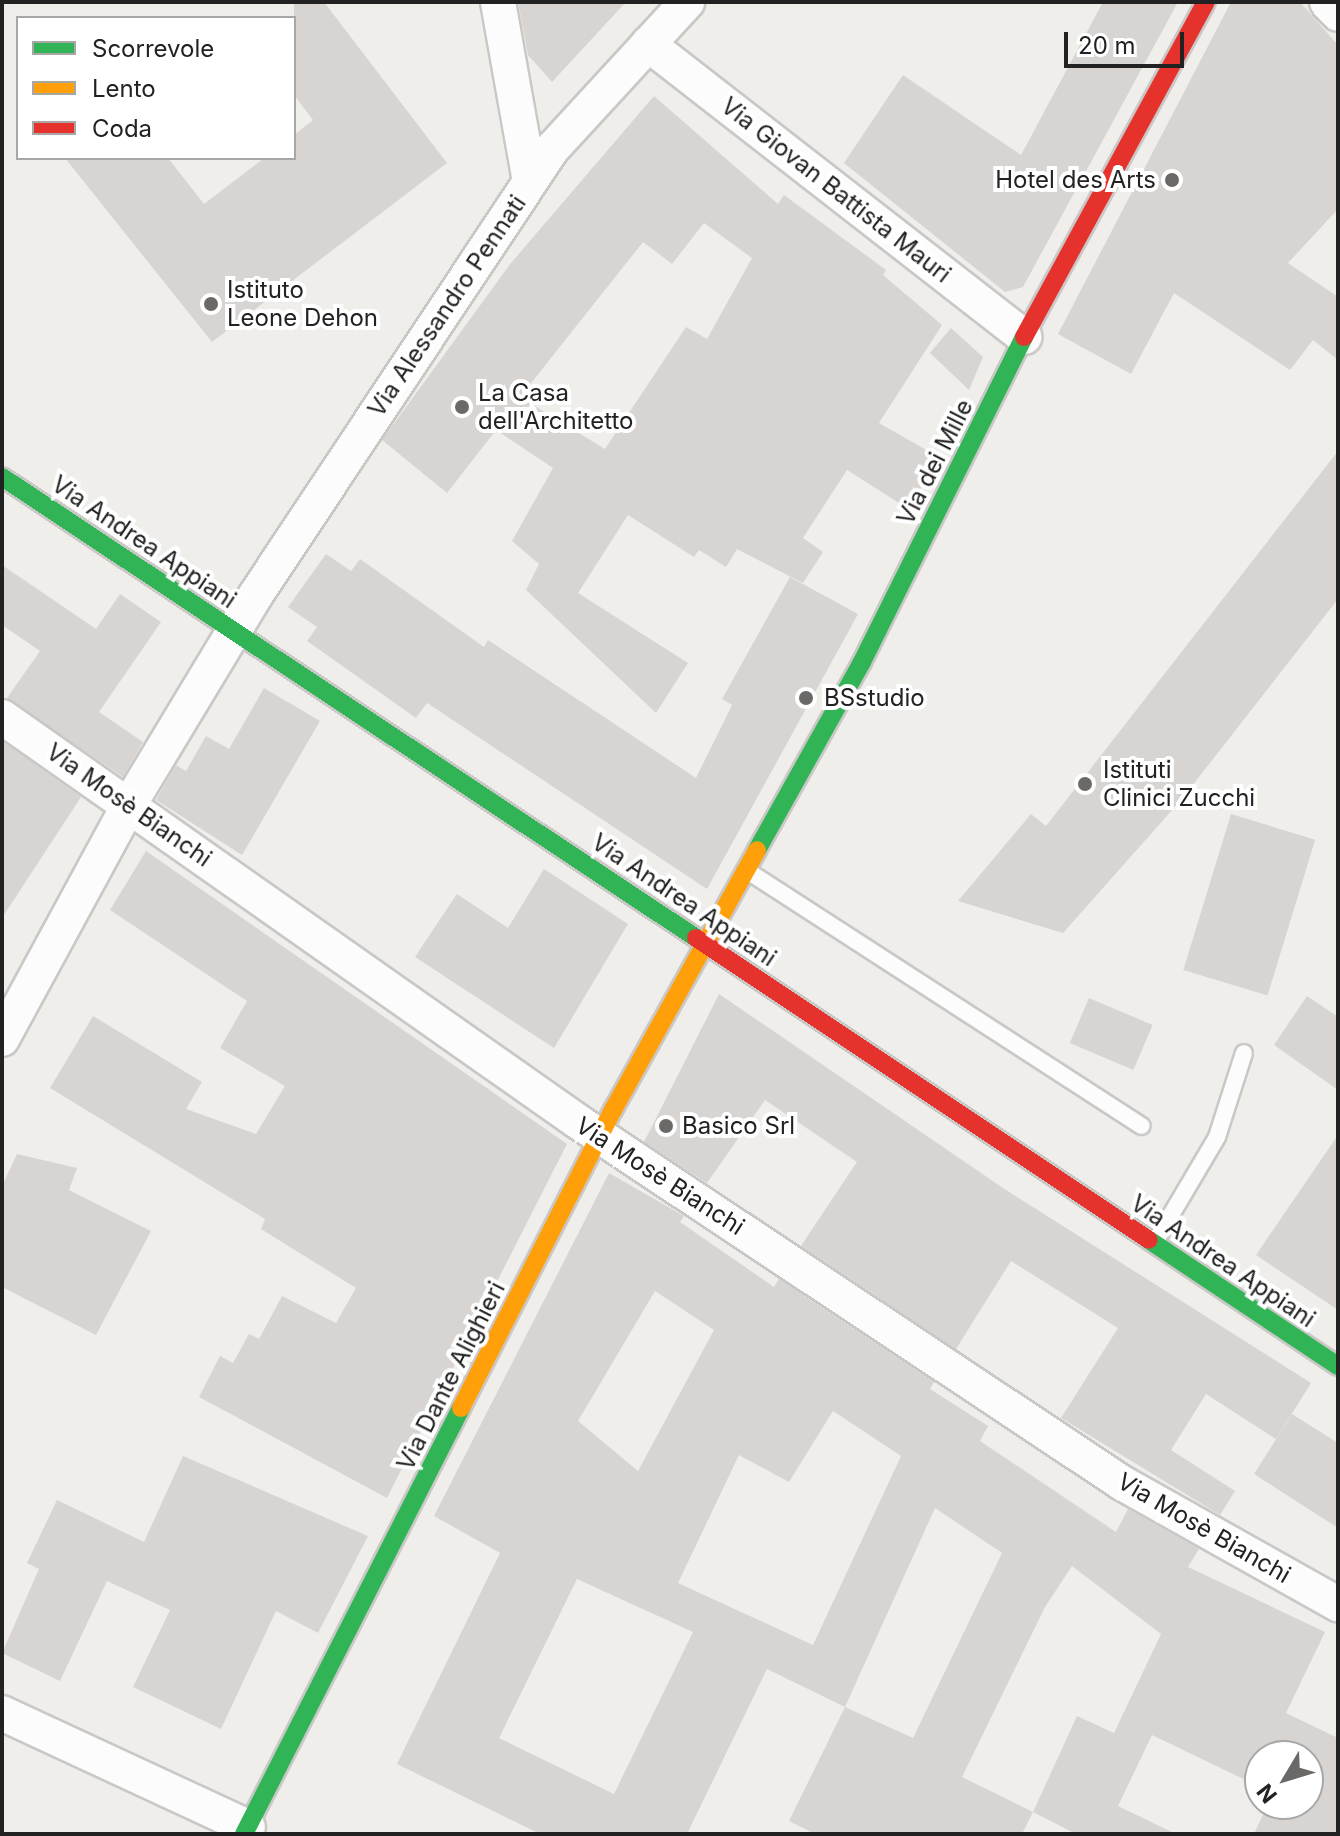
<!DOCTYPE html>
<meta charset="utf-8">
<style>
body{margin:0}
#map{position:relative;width:1340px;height:1836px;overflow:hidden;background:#f0eeeb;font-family:Inter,sans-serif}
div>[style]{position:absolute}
.building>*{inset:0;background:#d7d4d2;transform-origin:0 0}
.roads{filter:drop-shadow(2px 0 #c9c8c7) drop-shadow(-2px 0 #c9c8c7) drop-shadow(0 2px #c9c8c7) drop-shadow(0 -2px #c9c8c7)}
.lane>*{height:16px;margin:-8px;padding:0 8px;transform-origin:8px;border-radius:8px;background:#fdfcfc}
.street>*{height:34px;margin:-17px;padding:0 17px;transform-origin:17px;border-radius:17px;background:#fdfcfc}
.fast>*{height:18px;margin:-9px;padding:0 9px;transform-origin:9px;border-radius:9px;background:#30b455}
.slow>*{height:18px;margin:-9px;padding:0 9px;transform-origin:9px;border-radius:9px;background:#ff9f0a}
.jam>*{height:18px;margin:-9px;padding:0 9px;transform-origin:9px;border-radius:9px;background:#e5322d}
.dots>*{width:22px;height:22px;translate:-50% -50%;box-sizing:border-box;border:4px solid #fff;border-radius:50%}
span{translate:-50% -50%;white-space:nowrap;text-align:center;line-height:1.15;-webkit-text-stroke:8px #fff;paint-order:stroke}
.poi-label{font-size:24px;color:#222}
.right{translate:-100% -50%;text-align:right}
.left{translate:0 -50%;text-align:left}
.street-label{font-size:24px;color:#222}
.frame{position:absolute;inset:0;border:4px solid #222;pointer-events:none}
.legend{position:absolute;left:16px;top:16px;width:280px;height:144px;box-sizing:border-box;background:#fff;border:2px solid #a7a7a7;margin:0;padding:10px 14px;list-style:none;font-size:24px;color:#222}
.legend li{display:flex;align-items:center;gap:16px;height:40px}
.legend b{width:40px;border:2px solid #a7a7a7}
.north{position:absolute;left:1244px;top:1740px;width:80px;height:80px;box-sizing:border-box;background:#fff;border:2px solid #a7a7a7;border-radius:50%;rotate:232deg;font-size:22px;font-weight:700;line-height:32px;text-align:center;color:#222}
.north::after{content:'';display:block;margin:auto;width:28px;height:36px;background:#6a6968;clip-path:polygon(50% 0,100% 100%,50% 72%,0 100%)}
.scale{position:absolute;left:1064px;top:32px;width:120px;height:36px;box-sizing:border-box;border:4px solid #222;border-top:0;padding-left:10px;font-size:24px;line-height:28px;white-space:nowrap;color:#222;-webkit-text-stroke:6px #fff;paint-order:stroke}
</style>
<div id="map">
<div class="building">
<i style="clip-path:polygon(294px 2px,324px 2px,447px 163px,212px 342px,65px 158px,168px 158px,204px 204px,264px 158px,294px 158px,294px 135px,313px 120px,294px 95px)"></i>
<i style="clip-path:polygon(518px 2px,626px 2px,552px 82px,528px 55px)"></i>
<i style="clip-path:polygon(1103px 2px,1178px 2px,1023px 287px,1005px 292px,844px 163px,903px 75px,1021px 155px)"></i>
<i style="clip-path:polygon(1231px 2px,1300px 2px,1338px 45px,1338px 209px,1288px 263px,1338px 297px,1338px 360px,1313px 340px,1290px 370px,1174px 293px,1131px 374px,1058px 334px)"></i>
<i style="clip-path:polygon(evenodd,654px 96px,778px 204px,784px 195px,886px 270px,883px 275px,942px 325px,879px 423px,937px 456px,910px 510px,847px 470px,803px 538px,823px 552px,803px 583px,737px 549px,726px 567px,699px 550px,694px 557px,628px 515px,578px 593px,688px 663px,656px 713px,526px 590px,539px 564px,512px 541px,553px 468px,496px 430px,447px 493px,382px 440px,511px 263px,654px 96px,704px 223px,752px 258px,707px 339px,686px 327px,605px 449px,520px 397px,643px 242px,672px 264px,704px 223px)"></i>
<i style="clip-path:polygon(951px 328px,983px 357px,969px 390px,930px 353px)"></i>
<i style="clip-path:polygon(1338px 451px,1338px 599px,1181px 800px,1063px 933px,958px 901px,1031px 814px,1046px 826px)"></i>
<i style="clip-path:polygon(326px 554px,351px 571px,360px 559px,484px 647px,488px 640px,696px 778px,732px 705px,722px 699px,790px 577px,858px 614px,707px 889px,427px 703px,416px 718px,307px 641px,317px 627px,288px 607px)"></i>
<i style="clip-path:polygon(2px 565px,96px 629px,120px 594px,161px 622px,99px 712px,143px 742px,123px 777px,7px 698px,40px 651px,2px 625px)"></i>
<i style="clip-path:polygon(264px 688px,320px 721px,242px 855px,156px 800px,176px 765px,186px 771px,206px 736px,229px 749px)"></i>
<i style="clip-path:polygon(2px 741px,81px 797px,2px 918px)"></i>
<i style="left:1231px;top:814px;width:88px;height:163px;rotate:17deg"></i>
<i style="clip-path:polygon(146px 851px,567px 1144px,387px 1498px,199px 1397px,220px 1356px,233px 1363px,249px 1334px,259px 1339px,282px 1296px,336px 1323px,356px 1288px,261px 1229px,265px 1219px,50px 1088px,93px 1016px,202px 1082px,186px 1109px,256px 1134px,285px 1086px,220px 1048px,247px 1001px,110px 910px)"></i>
<i style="clip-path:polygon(544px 869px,628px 924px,554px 1048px,415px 957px,457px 894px,508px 928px)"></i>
<i style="clip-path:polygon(719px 994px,1006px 1190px,1311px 1383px,1276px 1439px,1206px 1394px,1171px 1450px,1235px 1491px,1220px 1515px,1061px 1418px,1118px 1328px,1011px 1261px,956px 1349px,801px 1246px,857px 1162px,765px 1100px,707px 1183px,644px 1142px)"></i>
<i style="clip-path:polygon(1307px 996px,1338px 1017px,1338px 1090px,1274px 1045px)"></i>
<i style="left:1089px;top:998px;width:69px;height:49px;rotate:23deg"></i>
<i style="clip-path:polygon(1338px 1135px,1338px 1310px,1256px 1255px)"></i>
<i style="clip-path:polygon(17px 1154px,77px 1168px,69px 1190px,151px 1231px,96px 1335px,2px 1287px,2px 1186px)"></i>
<i style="clip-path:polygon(evenodd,609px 1173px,684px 1216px,680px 1222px,774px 1287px,779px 1279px,934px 1382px,930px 1389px,988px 1426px,980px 1441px,1116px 1532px,1128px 1509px,1199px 1549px,1188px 1567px,1325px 1632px,1286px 1713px,1338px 1738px,1338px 1834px,1254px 1834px,1268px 1804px,1308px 1804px,1308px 1756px,1260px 1756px,1260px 1787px,1152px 1735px,1118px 1806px,1176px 1834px,1076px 1834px,1033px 1812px,1022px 1834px,815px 1834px,789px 1821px,845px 1707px,767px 1669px,687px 1834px,540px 1834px,397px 1764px,500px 1553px,434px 1516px,609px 1173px,655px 1291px,714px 1330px,638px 1471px,578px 1421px,655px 1291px,609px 1173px,833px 1411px,901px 1456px,813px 1645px,678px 1583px,739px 1455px,789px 1482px,833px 1411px,609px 1173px,935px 1508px,1002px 1553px,913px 1738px,845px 1707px,935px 1508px,609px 1173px,1072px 1566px,1161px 1634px,1114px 1733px,1077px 1716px,1033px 1812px,962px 1777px,1045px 1607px,1072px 1566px,609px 1173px,577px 1579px,693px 1632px,614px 1794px,499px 1738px,577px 1579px)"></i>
<i style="clip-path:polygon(1292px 1414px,1338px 1443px,1338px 1528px,1254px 1474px)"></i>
<i style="clip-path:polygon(183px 1456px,368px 1536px,318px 1633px,276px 1611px,221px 1729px,133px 1687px,170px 1610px,107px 1581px,60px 1681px,2px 1653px,39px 1569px,27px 1563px,57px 1500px,144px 1542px)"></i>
</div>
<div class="roads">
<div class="lane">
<i style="left:746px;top:870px;width:471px;rotate:32.9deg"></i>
<i style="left:1155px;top:1242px;width:122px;rotate:-59.4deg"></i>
<i style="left:1217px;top:1137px;width:88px;rotate:-72.2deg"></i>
</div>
<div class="street">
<i style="left:498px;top:2px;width:182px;rotate:79.9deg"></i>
<i style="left:1327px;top:2px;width:16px;rotate:47deg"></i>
<i style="left:648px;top:44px;width:477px;rotate:37.9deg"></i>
<i style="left:2px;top:717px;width:703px;rotate:35.09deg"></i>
<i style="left:577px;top:1121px;width:654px;rotate:33.59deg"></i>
<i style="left:1122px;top:1483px;width:248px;rotate:29.3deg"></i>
<i style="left:2px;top:1039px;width:266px;rotate:-61.5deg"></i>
<i style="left:129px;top:805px;width:244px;rotate:-58.9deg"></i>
<i style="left:255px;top:596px;width:537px;rotate:-56.4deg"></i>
<i style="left:552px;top:149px;width:200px;rotate:-47.4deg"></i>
<i style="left:2px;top:1713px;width:271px;rotate:24.9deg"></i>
</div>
<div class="fast">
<i style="left:2px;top:477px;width:833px;rotate:33.59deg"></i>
<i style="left:757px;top:850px;width:215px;rotate:-60.8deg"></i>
<i style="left:862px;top:662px;width:363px;rotate:-63.5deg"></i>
<i style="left:1149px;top:1240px;width:227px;rotate:33.7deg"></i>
<i style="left:244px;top:1834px;width:478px;rotate:-63deg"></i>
</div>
<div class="slow">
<i style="left:461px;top:1408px;width:335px;rotate:-63deg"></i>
<i style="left:613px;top:1110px;width:297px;rotate:-61deg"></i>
</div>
<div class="jam">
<i style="left:1024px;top:337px;width:381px;rotate:-61.5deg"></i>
<i style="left:696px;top:938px;width:544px;rotate:33.69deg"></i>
</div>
</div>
<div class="dots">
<i style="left:1172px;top:180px;background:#6a6968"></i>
<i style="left:211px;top:304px;background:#6a6968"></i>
<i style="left:462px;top:407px;background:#6a6968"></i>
<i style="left:806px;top:698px;background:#6a6968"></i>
<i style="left:1085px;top:784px;background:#6a6968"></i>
<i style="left:666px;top:1126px;background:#6a6968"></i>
</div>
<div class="poi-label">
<span class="right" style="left:1156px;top:180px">Hotel des Arts</span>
<span class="left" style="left:227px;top:304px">Istituto<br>Leone Dehon</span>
<span class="left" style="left:478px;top:407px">La Casa<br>dell'Architetto</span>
<span class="left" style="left:824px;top:698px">BSstudio</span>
<span class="left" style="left:1103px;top:784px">Istituti<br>Clinici Zucchi</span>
<span class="left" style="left:682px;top:1126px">Basico Srl</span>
</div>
<div class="street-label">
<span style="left:836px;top:190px;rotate:38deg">Via Giovan Battista Mauri</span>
<span style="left:447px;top:306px;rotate:-56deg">Via Alessandro Pennati</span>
<span style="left:935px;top:462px;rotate:-63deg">Via dei Mille</span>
<span style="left:144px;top:542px;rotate:34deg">Via Andrea Appiani</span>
<span style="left:129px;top:805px;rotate:35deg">Via Mosè Bianchi</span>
<span style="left:684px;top:900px;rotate:34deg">Via Andrea Appiani</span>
<span style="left:660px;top:1176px;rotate:33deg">Via Mosè Bianchi</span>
<span style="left:1223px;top:1261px;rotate:34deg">Via Andrea Appiani</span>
<span style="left:451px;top:1376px;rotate:-63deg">Via Dante Alighieri</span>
<span style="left:1204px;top:1528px;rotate:30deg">Via Mosè Bianchi</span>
</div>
<div class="frame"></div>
<ul class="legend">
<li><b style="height:10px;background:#30b455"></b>Scorrevole</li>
<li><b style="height:10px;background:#ff9f0a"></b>Lento</li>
<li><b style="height:10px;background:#e5322d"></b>Coda</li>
</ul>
<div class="north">N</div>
<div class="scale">20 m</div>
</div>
